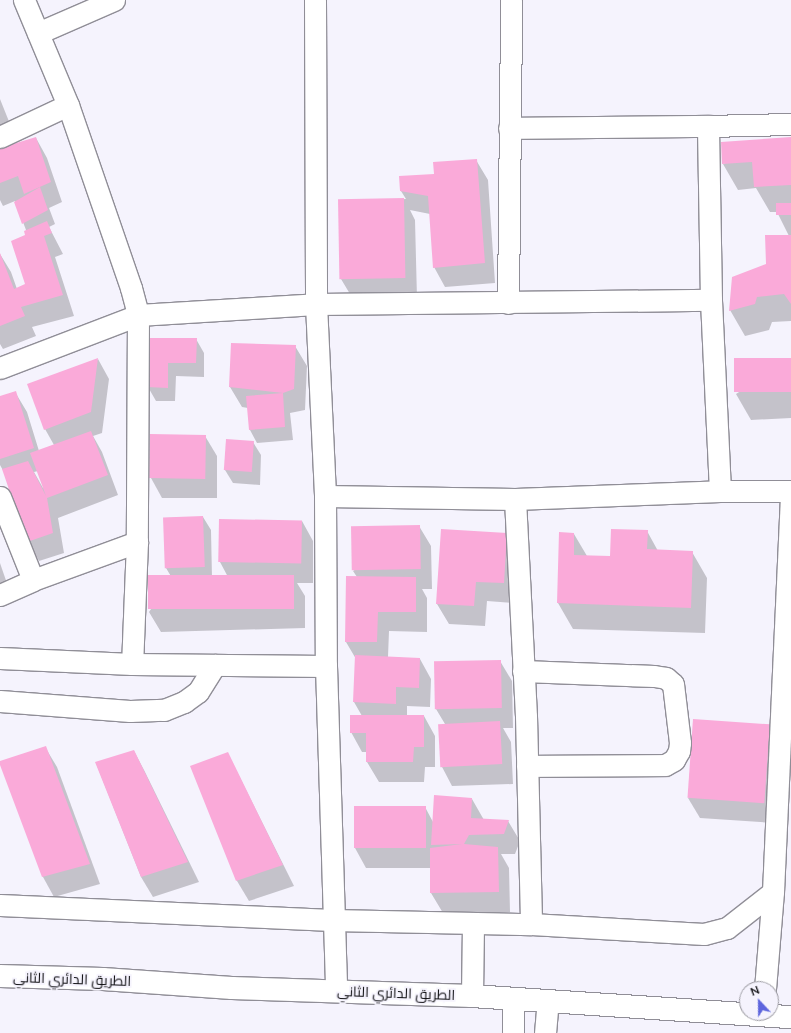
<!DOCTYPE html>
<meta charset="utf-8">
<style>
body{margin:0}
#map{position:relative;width:791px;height:1033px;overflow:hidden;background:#f5f3fd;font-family:Lato,Cairo,sans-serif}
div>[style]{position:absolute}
.shadow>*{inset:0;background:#0003}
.building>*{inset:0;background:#faaad9;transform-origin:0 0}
.roads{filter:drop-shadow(1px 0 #908e97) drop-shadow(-1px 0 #908e97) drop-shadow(0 1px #908e97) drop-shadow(0 -1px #908e97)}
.minor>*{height:21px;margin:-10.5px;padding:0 10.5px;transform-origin:10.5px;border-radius:10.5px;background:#fff}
.primary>*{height:22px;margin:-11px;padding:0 11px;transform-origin:11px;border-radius:11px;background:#fff}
span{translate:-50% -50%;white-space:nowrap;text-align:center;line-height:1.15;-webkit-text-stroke:3.5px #f5f3fd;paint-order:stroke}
.street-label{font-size:14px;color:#101013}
.north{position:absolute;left:739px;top:981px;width:40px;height:40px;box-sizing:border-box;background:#f5f3fd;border:1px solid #99989f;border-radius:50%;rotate:338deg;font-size:11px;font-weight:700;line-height:16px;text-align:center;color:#101013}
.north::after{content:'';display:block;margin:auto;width:14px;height:18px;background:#5d65dd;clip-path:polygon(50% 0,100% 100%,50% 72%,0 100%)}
</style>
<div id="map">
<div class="shadow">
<i style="clip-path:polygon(0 99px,10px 124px,0 128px)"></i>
<i style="clip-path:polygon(36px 138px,47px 158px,62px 202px,49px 208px,55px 224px,49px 227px,63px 254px,55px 257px,74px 316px,32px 327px,36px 336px,3px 349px,0 344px,0 254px,11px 272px,17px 289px,27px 285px,27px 236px,26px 230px,15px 201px,3px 206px,0 200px,0 150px)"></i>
<i style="clip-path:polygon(791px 138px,791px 321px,772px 322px,769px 330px,745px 336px,730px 310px,789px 236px,777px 212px,770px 212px,756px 188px,738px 190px,723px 164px)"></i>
<i style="clip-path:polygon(476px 160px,488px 180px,495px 283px,445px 287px,434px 267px,430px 214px,410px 210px,415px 220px,417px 298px,353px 299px,341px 279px,339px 201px,406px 199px,401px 191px,435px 174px)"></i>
<i style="clip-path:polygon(149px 339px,196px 339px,204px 353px,204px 377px,176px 376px,175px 401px,156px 401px,148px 387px)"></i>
<i style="clip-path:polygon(232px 344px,295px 346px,307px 366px,305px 410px,290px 413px,293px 440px,257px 443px,250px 430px,248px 408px,242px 407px,230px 387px)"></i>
<i style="clip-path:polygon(evenodd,98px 359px,109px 379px,102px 433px,93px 436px,102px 452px,118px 495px,58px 518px,64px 553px,39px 561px,28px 541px,5px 474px,0 465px,0 397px,15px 392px,27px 412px,39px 451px,54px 445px,45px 429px,98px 359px,38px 471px,44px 488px,43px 488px,34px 472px,38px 471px)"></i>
<i style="clip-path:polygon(791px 359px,791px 418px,751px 420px,736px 394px)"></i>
<i style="clip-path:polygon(151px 435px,205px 436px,217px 456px,217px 498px,162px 498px,151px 478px)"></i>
<i style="clip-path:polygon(253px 442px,261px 455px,260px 485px,233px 483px,225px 470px)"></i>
<i style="clip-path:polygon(203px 517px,211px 530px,212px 578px,228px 577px,220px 562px,302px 521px,313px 541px,313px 583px,297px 583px,305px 596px,305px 628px,161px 632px,149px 612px,172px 578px,166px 568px,164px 518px)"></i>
<i style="clip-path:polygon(419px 526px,431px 546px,432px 589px,422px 589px,427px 598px,427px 632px,389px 631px,388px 657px,420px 659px,431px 679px,430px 707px,407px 706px,407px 716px,424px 716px,435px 736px,435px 767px,425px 767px,424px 782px,379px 782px,367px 762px,367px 752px,362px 752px,351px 732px,362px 716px,354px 702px,356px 659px,346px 642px,357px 577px,353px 571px)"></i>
<i style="clip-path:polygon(647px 531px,658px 551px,692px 552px,707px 578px,705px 633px,573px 629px,558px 603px,560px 533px,574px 534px,587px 556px,611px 557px)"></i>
<i style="clip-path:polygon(507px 534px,515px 603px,487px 601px,485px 626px,449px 624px,437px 604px)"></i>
<i style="clip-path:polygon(0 563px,12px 598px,0 603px)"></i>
<i style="clip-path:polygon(500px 661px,512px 681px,513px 728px,503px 728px,511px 742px,513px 784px,452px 786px,441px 765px,445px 724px,436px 709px)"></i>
<i style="clip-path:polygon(769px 726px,781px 746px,775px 823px,700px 818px,688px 798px)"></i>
<i style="clip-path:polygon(45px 747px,57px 767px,100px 884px,54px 897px,43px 877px,0 762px)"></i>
<i style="clip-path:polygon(134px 751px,145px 772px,199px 882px,153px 897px,141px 877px,96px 763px)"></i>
<i style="clip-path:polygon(228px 754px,294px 886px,249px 901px,237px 881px)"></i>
<i style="clip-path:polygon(472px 799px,484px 820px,508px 821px,520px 841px,515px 854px,501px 854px,509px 868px,510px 912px,443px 913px,431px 893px,431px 868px,366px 868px,355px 848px,425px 807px,433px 822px)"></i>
</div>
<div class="building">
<i style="clip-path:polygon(36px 137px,51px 182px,24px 194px,18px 176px,0 183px,0 148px)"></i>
<i style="clip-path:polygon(791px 137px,791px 185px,754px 187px,752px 162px,722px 164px,721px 142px)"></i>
<i style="clip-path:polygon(477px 159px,485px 263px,433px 268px,428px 196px,400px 191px,399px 176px,434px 174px,433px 162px)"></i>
<i style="clip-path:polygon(40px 187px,48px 210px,22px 224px,14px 202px)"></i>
<i style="left:404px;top:198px;width:80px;height:66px;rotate:89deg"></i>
<i style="left:776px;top:203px;width:15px;height:12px"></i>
<i style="clip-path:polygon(47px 221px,52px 233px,44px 236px,63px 295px,21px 307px,25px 316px,0 326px,0 253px,14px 289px,25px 284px,11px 241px,25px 235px,24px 231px)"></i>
<i style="clip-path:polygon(765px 235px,791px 235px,791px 304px,784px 294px,757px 297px,755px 304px,729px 311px,732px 277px,766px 264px)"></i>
<i style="clip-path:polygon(148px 338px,197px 338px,196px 363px,168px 363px,168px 388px,147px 387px)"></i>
<i style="clip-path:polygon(231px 343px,296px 345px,294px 389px,283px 393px,285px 427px,249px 430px,246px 396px,283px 393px,229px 387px)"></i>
<i style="clip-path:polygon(98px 358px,91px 412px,44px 430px,27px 384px)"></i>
<i style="left:791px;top:358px;width:34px;height:57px;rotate:90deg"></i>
<i style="clip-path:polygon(16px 391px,34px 448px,0 459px,0 396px)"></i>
<i style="clip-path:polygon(91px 431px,108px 475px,47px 498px,53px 533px,27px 542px,2px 469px,28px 461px,46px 496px,30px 453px)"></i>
<i style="left:150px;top:434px;width:56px;height:44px;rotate:1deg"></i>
<i style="left:226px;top:439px;width:28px;height:31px;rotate:4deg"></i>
<i style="left:203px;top:516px;width:51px;height:40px;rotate:88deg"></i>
<i style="left:219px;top:519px;width:83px;height:43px;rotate:1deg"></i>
<i style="left:420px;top:525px;width:44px;height:69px;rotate:89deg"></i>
<i style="clip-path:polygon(441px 529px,507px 533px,504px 583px,476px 582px,474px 606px,436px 604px)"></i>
<i style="clip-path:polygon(611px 529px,648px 530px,647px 549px,693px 551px,691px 608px,557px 603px,559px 532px,574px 533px,574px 555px,610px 556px)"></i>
<i style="left:294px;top:575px;width:34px;height:146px;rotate:90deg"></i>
<i style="clip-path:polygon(346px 576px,416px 577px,416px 612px,378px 612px,377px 642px,345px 642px)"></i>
<i style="clip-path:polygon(355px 655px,420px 658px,419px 688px,396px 687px,396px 704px,353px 702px)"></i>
<i style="left:501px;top:660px;width:48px;height:67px;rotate:89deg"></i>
<i style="clip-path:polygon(350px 715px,424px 715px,424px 747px,414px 747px,413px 762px,366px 762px,366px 733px,350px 733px)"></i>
<i style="left:693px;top:719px;width:77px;height:79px;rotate:4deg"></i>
<i style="left:500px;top:721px;width:43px;height:62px;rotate:87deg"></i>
<i style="clip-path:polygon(46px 746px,90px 864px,42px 877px,0 765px,0 761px)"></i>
<i style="clip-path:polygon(134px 750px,188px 862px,141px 877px,95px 762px)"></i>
<i style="clip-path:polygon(228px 752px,283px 865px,236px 881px,190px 766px)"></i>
<i style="clip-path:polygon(434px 795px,472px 798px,471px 818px,509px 820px,504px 834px,469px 835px,464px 844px,498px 847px,499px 892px,430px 893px,430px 848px,462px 844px,431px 845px)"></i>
<i style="left:426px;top:806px;width:42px;height:72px;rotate:90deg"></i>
</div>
<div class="roads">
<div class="minor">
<i style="left:24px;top:0;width:114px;rotate:67.3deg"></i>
<i style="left:68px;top:105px;width:194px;rotate:71deg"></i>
<i style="left:131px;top:288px;width:28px;rotate:75deg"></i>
<i style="left:138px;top:315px;width:227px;rotate:90.3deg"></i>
<i style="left:137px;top:542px;width:122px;rotate:92.3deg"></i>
<i style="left:315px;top:0;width:304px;rotate:89.8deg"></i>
<i style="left:316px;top:304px;width:192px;rotate:87.3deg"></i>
<i style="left:325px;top:496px;width:170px;rotate:89.7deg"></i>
<i style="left:326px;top:666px;width:325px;rotate:88.2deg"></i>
<i style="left:38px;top:33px;width:83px;rotate:-23.5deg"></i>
<i style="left:509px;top:128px;width:199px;rotate:-0.6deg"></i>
<i style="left:0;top:137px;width:75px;rotate:-25.2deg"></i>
<i style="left:508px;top:303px;width:303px;rotate:-89.4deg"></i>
<i style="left:0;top:368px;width:148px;rotate:-21deg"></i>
<i style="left:138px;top:315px;width:178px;rotate:-3.5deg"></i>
<i style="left:316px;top:304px;width:395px;rotate:-0.6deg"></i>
<i style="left:720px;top:491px;width:191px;rotate:-92.7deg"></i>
<i style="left:711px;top:300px;width:174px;rotate:-91deg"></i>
<i style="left:708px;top:126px;width:83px;rotate:-1.4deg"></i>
<i style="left:325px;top:496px;width:190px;rotate:0.9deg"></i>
<i style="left:515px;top:499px;width:205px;rotate:-2.2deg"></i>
<i style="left:720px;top:491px;width:71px"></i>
<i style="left:0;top:497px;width:89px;rotate:68.3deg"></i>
<i style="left:515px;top:499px;width:217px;rotate:87.1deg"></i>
<i style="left:526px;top:716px;width:208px;rotate:88.6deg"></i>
<i style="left:0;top:595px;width:36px;rotate:-24deg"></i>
<i style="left:33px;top:580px;width:111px;rotate:-20.1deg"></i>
<i style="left:0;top:658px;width:132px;rotate:2.6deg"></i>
<i style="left:132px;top:664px;width:194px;rotate:0.6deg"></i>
<i style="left:523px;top:671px;width:131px;rotate:2.2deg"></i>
<i style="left:654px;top:676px;width:12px;rotate:9deg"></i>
<i style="left:666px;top:678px;width:9px;rotate:41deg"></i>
<i style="left:673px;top:684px;width:59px;rotate:83.2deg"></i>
<i style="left:680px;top:743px;width:8px;rotate:97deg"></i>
<i style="left:679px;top:751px;width:10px;rotate:119deg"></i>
<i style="left:674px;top:760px;width:10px;rotate:151deg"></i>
<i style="left:665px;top:765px;width:138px;rotate:179.6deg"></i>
<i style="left:0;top:701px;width:130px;rotate:4.4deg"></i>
<i style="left:130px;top:711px;width:34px;rotate:-2deg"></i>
<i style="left:164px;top:710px;width:22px;rotate:-22deg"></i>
<i style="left:184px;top:702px;width:17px;rotate:-36deg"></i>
<i style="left:198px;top:692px;width:32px;rotate:-58deg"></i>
<i style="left:0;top:905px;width:332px;rotate:2.6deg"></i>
<i style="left:332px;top:920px;width:199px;rotate:1.2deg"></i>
<i style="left:531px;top:924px;width:173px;rotate:3.3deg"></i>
<i style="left:704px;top:934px;width:24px;rotate:-15deg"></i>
<i style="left:727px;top:928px;width:58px;rotate:-38deg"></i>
<i style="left:765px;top:989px;width:97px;rotate:-85.3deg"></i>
<i style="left:773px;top:892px;width:401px;rotate:-87.4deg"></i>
<i style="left:472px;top:996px;width:73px;rotate:-89.2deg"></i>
<i style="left:513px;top:1000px;width:33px;rotate:90deg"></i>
<i style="left:545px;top:1033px;width:32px;rotate:-85deg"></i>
</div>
<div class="primary">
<i style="left:0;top:976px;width:103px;rotate:1.7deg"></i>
<i style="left:103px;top:979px;width:129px;rotate:4deg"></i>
<i style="left:232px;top:988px;width:240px;rotate:1.9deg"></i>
<i style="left:472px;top:996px;width:320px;rotate:3.8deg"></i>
</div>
</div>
<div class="street-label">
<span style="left:72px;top:979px;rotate:2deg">الطريق الدائري الثاني</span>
<span style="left:396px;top:993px;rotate:2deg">الطريق الدائري الثاني</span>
</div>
<div class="north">N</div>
</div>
